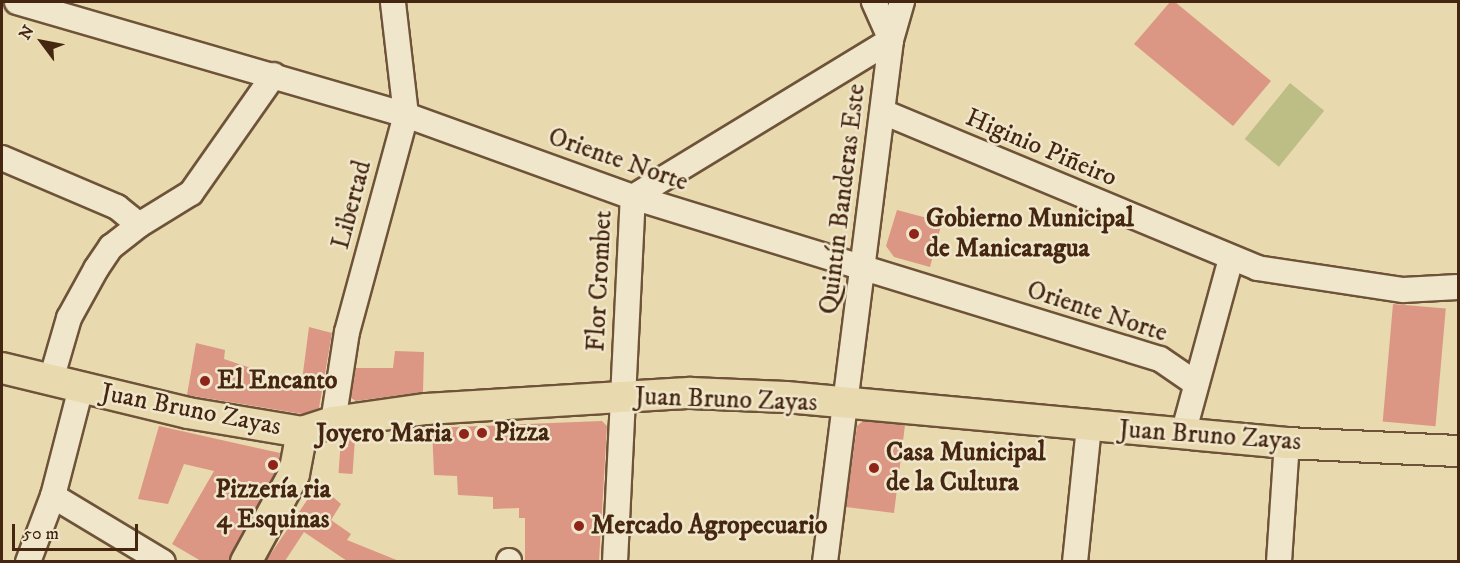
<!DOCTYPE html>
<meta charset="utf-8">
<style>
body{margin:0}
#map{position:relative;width:1460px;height:563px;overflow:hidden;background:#e8d9af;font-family:"IM FELL DW Pica",serif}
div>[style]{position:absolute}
.green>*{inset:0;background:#bdbd86;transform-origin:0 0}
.building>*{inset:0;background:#dc9684;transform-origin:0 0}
.roads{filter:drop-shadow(2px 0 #6e5338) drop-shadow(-2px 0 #6e5338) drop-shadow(0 2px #6e5338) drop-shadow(0 -2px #6e5338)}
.minor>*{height:24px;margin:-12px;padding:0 12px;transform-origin:12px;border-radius:12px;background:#f0e6cb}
.major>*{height:30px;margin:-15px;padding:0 15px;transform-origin:15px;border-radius:15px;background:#e8d9af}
.dots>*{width:16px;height:16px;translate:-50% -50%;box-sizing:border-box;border:3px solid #f0e6cb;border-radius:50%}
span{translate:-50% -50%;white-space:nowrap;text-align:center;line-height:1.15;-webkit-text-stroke:5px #f0e6cb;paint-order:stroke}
.street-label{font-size:26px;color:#452611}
.poi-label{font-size:26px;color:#452611;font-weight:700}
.left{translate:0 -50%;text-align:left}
.right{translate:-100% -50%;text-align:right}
.frame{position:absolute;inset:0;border:3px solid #452611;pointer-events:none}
.north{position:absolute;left:12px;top:12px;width:60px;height:60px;-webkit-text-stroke:4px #f0e6cb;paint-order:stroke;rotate:302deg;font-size:16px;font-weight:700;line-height:24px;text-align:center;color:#452611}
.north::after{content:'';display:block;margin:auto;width:21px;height:27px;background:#452611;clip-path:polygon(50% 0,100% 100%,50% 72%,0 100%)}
.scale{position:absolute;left:12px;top:524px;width:126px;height:27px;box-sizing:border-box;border:3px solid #452611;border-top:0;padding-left:8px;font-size:18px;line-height:21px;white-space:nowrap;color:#452611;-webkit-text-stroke:4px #f0e6cb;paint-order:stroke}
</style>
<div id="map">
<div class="green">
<i style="left:1290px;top:83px;width:44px;height:72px;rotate:39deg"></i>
</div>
<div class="building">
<i style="clip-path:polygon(1170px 2px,1175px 2px,1271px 81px,1233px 126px,1134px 44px)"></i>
<i style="clip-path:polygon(897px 210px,942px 222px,930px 267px,894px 257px,886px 246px)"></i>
<i style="left:1393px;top:304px;width:53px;height:118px;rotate:5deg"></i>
<i style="clip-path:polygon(309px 327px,332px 333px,319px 408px,303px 414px,187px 395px,196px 343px,225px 350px,224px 359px,260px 371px,258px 381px,301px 388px)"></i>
<i style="clip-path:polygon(395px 351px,424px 352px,423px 392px,356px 401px,351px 398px,356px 368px,393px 368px)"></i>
<i style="clip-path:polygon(602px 421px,607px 426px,599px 561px,525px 561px,525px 518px,519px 518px,519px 508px,493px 509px,493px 497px,458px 495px,457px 476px,434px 475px,432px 428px)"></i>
<i style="clip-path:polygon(863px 421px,905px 425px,894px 513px,846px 507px,857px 426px)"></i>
<i style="clip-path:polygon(159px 426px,280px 453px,278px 468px,229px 561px,201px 561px,172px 544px,214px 471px,184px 464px,168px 504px,138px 499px)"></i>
<i style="left:341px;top:438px;width:14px;height:35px;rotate:4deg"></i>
<i style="clip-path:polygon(318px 484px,341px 504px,331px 520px,351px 534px,347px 540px,399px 561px,347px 561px,304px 532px,285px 561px,266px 561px)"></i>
</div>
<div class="roads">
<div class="minor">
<i style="left:17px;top:2px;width:405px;rotate:16.2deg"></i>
<i style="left:406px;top:115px;width:241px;rotate:19.9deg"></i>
<i style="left:633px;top:197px;width:551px;rotate:17.09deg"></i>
<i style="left:1160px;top:359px;width:42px;rotate:34.4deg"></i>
<i style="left:883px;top:112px;width:405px;rotate:22.6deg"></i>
<i style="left:1257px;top:268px;width:148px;rotate:8.6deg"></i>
<i style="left:1403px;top:290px;width:55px;rotate:-3.1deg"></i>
<i style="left:2px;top:158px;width:125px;rotate:23.1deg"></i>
<i style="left:117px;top:207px;width:28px;rotate:39deg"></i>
<i style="left:51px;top:380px;width:65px;rotate:-73.8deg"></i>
<i style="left:69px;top:318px;width:56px;rotate:-61.1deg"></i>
<i style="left:96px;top:269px;width:27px;rotate:-56deg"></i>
<i style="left:111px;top:247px;width:36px;rotate:-38deg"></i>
<i style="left:139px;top:225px;width:61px;rotate:-31.6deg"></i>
<i style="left:191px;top:193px;width:144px;rotate:-54.9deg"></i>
<i style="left:333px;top:422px;width:91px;rotate:-81.2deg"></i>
<i style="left:347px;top:332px;width:225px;rotate:-74.8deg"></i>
<i style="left:406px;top:115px;width:114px;rotate:-96.6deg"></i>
<i style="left:1183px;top:434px;width:181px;rotate:-74.7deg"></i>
<i style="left:53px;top:496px;width:128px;rotate:31deg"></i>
<i style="left:28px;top:562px;width:71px;rotate:-69.3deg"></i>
<i style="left:53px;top:496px;width:112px;rotate:-75.5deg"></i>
<i style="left:509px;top:562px;width:1px;rotate:-90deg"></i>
<i style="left:615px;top:562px;width:365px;rotate:-87.2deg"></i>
<i style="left:633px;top:197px;width:302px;rotate:-31.3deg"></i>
<i style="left:891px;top:40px;width:42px;rotate:-114.1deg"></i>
<i style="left:825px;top:562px;width:526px;rotate:-82.79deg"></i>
<i style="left:891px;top:40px;width:40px;rotate:-74deg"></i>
<i style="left:1075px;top:562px;width:136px;rotate:-84.1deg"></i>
<i style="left:1279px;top:562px;width:119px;rotate:-86.2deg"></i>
</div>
<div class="major">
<i style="left:2px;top:368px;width:191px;rotate:13.6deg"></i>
<i style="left:188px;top:413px;width:116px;rotate:9.5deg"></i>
<i style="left:302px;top:432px;width:33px;rotate:-18deg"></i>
<i style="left:333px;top:422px;width:94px;rotate:-8deg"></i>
<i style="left:426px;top:409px;width:265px;rotate:-3.5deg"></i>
<i style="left:691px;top:393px;width:95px;rotate:2.4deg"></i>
<i style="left:786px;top:397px;width:503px;rotate:5.25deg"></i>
<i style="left:1287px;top:443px;width:171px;rotate:2.7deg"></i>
<i style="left:246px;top:562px;width:100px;rotate:-61.4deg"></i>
<i style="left:294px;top:474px;width:43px;rotate:-79.2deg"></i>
</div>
</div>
<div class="dots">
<i style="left:914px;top:234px;background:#8f2418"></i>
<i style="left:205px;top:381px;background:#8f2418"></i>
<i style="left:482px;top:433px;background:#8f2418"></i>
<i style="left:464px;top:434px;background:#8f2418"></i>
<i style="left:273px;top:465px;background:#8f2418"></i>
<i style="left:874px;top:468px;background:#8f2418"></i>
<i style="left:579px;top:526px;background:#8f2418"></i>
</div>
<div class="street-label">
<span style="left:1041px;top:148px;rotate:23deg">Higinio Piñeiro</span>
<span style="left:618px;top:160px;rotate:19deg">Oriente Norte</span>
<span style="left:843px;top:199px;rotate:-83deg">Quintín Banderas Este</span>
<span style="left:352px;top:205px;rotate:-75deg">Libertad</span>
<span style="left:600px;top:281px;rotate:-87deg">Flor Crombet</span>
<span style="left:1097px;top:312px;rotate:18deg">Oriente Norte</span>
<span style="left:726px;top:400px;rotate:2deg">Juan Bruno Zayas</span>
<span style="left:191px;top:410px;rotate:11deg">Juan Bruno Zayas</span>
<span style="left:1210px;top:436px;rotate:4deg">Juan Bruno Zayas</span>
</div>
<div class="poi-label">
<span class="left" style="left:926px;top:234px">Gobierno Municipal<br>de Manicaragua</span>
<span class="left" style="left:217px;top:381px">El Encanto</span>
<span class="left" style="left:494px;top:433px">Pizza</span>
<span class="right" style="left:452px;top:434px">Joyero Maria</span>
<span class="left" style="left:886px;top:468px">Casa Municipal<br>de la Cultura</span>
<span style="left:273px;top:505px">Pizzería ria<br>4 Esquinas</span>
<span class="left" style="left:591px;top:526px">Mercado Agropecuario</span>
</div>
<div class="frame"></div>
<div class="north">N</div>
<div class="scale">50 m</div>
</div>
